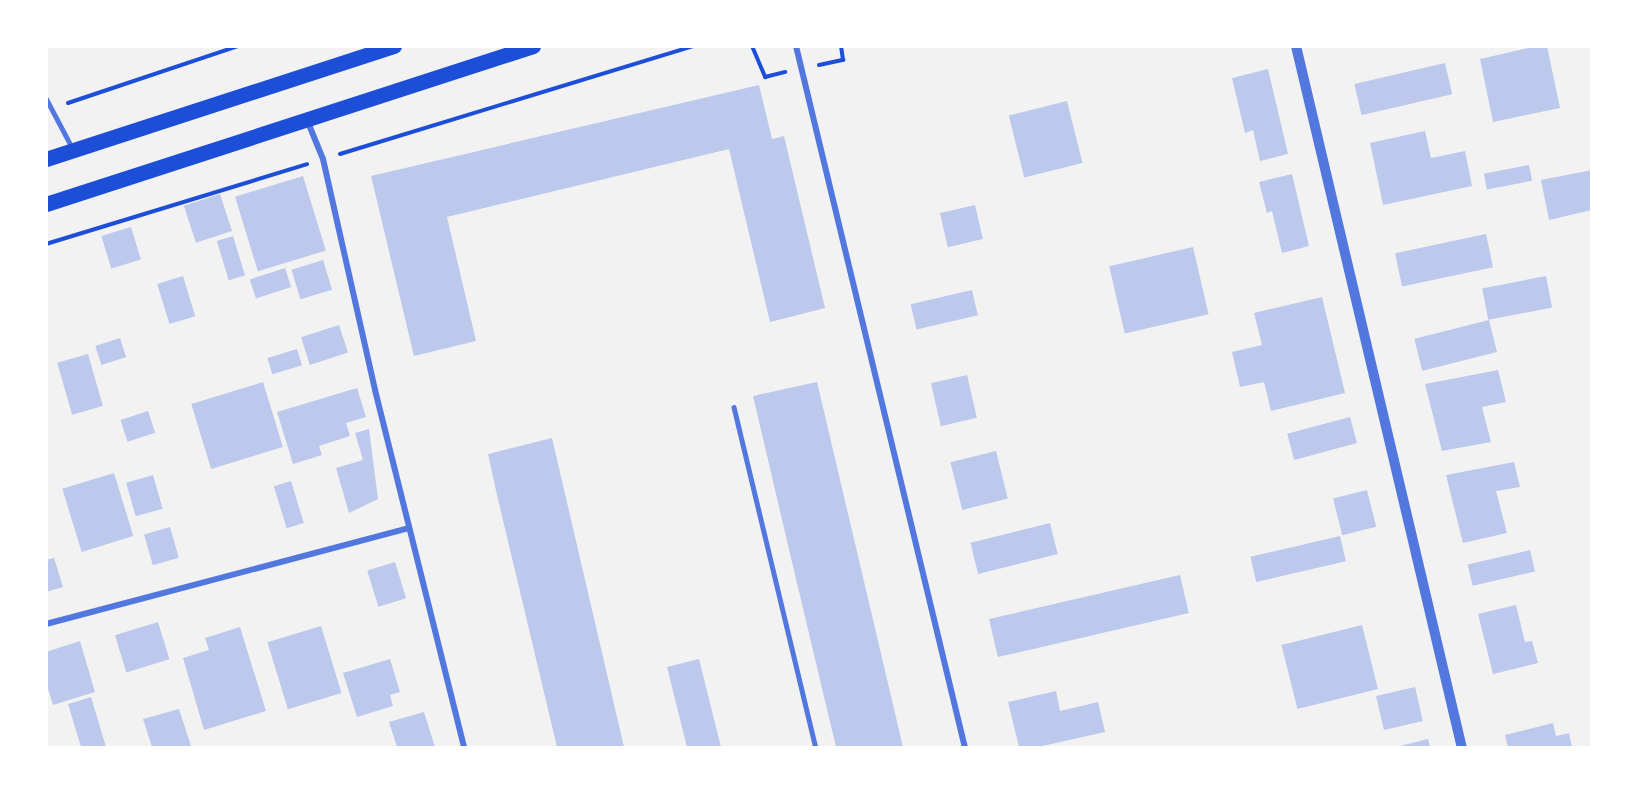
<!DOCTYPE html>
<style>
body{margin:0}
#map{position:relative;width:1638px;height:794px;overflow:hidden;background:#f2f2f2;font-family:Overpass,sans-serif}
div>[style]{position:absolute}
.building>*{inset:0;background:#bdc9ec;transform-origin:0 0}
.path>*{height:4px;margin:-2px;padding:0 2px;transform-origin:2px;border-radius:2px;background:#1d4ed8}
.service>*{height:4.5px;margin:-2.25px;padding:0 2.25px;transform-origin:2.25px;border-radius:2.25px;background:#5277de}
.minor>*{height:6px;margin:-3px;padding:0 3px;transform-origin:3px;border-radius:3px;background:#5277de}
.tertiary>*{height:10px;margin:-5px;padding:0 5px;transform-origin:5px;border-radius:5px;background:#5277de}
.primary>*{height:15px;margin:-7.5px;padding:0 7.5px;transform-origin:7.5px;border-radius:7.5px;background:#1d4ed8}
span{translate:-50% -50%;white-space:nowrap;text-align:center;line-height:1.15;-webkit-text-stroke:5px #fff;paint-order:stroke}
.frame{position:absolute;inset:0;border:48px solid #fff;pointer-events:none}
</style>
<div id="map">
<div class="building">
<i style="clip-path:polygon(1537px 46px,1547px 46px,1560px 108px,1493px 122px,1480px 59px)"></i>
<i style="left:1445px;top:63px;width:32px;height:93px;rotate:77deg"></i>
<i style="clip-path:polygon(1268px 69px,1288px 154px,1260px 161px,1253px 130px,1245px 133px,1232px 78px)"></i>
<i style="clip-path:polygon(759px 85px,772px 139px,784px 136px,825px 308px,770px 322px,729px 149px,447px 217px,476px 341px,414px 356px,371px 176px)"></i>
<i style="left:1067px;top:101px;width:64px;height:60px;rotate:76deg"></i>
<i style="clip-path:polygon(1425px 131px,1431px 158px,1465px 151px,1472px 186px,1383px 205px,1370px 143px)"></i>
<i style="left:1529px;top:165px;width:16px;height:46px;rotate:79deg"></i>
<i style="clip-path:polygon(1592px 170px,1592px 210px,1549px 220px,1541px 180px)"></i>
<i style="clip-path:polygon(1292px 174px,1309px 246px,1282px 253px,1272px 211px,1267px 213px,1259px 182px)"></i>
<i style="left:303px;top:176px;width:78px;height:71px;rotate:73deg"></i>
<i style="left:220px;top:194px;width:39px;height:38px;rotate:72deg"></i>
<i style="left:975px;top:205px;width:35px;height:36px;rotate:77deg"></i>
<i style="left:131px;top:227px;width:34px;height:31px;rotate:73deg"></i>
<i style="left:1486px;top:234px;width:34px;height:93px;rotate:78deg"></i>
<i style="left:233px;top:236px;width:41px;height:17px;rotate:73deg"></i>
<i style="left:1193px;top:247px;width:69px;height:86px;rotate:77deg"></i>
<i style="left:323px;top:260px;width:31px;height:33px;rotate:73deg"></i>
<i style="left:285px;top:268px;width:20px;height:37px;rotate:72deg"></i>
<i style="left:183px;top:276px;width:42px;height:27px;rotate:73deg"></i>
<i style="left:1546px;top:276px;width:32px;height:65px;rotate:79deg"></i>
<i style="left:972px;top:290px;width:26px;height:63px;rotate:77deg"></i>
<i style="clip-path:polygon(1322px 297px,1345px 393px,1271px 411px,1264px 382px,1240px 387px,1232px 352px,1262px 345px,1254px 313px)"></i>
<i style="left:1489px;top:320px;width:33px;height:77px;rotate:76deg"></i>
<i style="left:339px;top:325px;width:29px;height:40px;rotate:72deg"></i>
<i style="left:120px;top:338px;width:20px;height:26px;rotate:72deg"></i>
<i style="left:297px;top:349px;width:17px;height:31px;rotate:73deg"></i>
<i style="left:88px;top:354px;width:54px;height:32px;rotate:74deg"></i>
<i style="clip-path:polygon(1498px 370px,1506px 402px,1482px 407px,1491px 442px,1442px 451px,1425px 384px)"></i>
<i style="left:967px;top:375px;width:44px;height:37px;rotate:77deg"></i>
<i style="left:263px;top:382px;width:68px;height:75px;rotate:73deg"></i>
<i style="clip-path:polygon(817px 382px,903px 747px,836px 747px,791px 558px,753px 396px)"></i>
<i style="clip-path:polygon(357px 388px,366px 417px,346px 423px,350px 436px,319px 446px,322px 455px,293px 464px,277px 412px)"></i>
<i style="left:148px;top:411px;width:23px;height:29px;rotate:72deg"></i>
<i style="left:1350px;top:417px;width:27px;height:65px;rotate:75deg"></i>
<i style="clip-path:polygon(369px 429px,378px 499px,349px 513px,336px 468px,363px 460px,355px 433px)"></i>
<i style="clip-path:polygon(552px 438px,624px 747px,557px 747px,497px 495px,488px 454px)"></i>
<i style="left:996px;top:451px;width:49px;height:47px;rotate:76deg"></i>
<i style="clip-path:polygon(1514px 462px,1520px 487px,1496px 491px,1507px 533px,1463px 543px,1446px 475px)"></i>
<i style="left:114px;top:473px;width:66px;height:54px;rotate:73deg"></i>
<i style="left:153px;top:475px;width:35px;height:28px;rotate:74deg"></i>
<i style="left:291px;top:481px;width:44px;height:18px;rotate:73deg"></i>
<i style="left:1367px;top:490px;width:38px;height:35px;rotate:76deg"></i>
<i style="left:1050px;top:523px;width:32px;height:82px;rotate:76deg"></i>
<i style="left:170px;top:527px;width:32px;height:27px;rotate:74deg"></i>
<i style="left:1340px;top:536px;width:26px;height:92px;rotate:77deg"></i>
<i style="left:1530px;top:550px;width:22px;height:64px;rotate:77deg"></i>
<i style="clip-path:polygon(54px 558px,63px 587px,46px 592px,46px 560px)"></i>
<i style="left:395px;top:562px;width:38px;height:29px;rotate:73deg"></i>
<i style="left:1180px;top:575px;width:39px;height:196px;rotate:77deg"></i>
<i style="clip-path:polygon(1516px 605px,1525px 642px,1532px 641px,1538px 663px,1493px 674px,1478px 614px)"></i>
<i style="left:158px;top:622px;width:39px;height:45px;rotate:73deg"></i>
<i style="left:1362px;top:625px;width:66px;height:83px;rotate:76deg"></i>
<i style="left:321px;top:626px;width:70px;height:56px;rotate:73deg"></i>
<i style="clip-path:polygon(240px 627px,266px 711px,204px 730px,183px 658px,209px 650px,205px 638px)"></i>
<i style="clip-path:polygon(80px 641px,95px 692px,53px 705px,46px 682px,46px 652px)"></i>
<i style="clip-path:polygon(390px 659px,400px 692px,390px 695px,393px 706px,357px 717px,343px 673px)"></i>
<i style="left:699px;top:659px;width:91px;height:33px;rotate:76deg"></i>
<i style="left:1415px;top:687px;width:35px;height:40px;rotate:77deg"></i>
<i style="clip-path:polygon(1056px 691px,1060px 711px,1098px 702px,1105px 732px,1038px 747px,1019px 747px,1008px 702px)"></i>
<i style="clip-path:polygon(91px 697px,106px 747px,81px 747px,68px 704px)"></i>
<i style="clip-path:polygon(179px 709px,191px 746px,152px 747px,143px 719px)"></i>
<i style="clip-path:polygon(424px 712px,435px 747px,397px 747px,389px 722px)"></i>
<i style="clip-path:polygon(1553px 723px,1556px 736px,1569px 733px,1572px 747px,1508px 747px,1505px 735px)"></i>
<i style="clip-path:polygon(1428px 739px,1430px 747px,1396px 747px)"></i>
</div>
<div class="path">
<i style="left:752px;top:46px;width:34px;rotate:67deg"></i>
<i style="left:765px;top:77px;width:21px;rotate:-14deg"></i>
<i style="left:819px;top:65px;width:25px;rotate:-12deg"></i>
<i style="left:843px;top:60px;width:14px;rotate:-98deg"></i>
<i style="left:68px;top:103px;width:179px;rotate:-18.5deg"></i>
<i style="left:340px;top:154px;width:370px;rotate:-17deg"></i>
<i style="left:46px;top:244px;width:273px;rotate:-17deg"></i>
</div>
<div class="service">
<i style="left:46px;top:98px;width:58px;rotate:62.1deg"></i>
<i style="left:734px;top:407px;width:351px;rotate:76.5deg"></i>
</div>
<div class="minor">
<i style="left:796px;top:46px;width:722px;rotate:76.46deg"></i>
<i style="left:307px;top:120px;width:42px;rotate:67.7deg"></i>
<i style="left:323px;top:159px;width:237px;rotate:77.3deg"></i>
<i style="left:375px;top:390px;width:369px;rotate:76deg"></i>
<i style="left:46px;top:624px;width:375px;rotate:-14.8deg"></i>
</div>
<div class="tertiary">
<i style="left:1296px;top:46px;width:721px;rotate:76.7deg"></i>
</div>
<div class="primary">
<i style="left:46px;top:159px;width:366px;rotate:-18deg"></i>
<i style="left:46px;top:204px;width:512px;rotate:-17.97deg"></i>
</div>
<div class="frame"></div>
</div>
